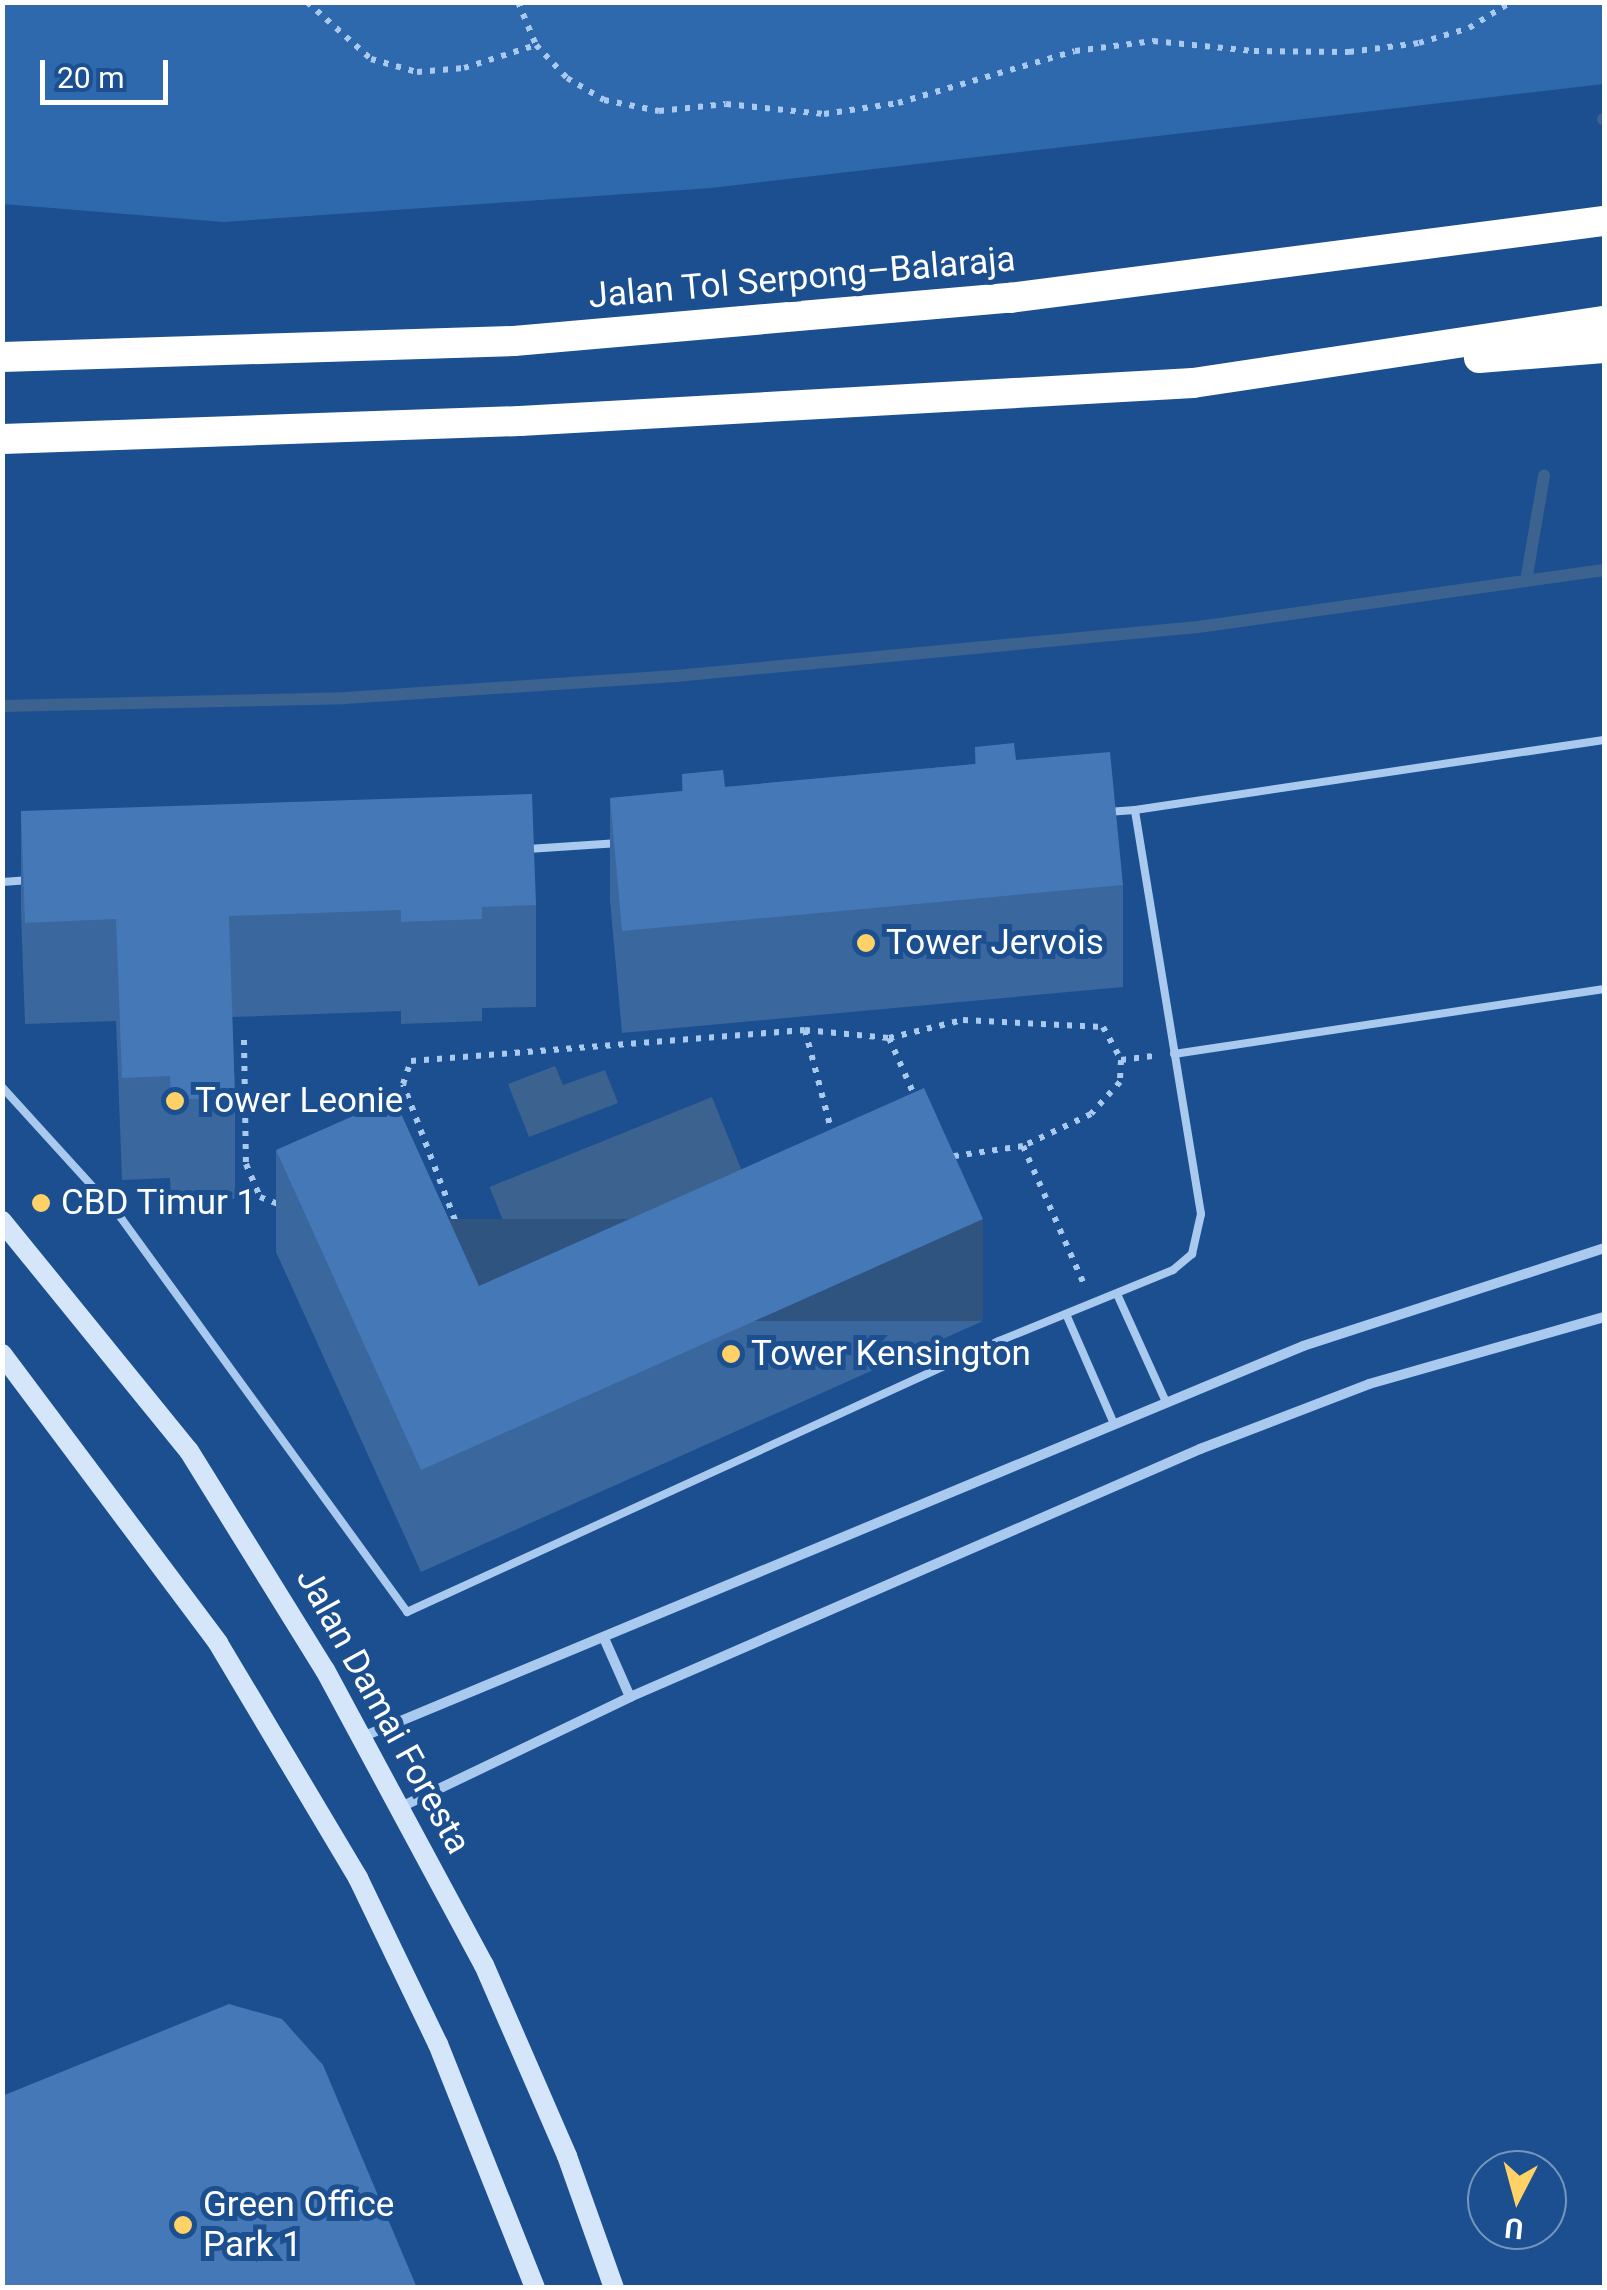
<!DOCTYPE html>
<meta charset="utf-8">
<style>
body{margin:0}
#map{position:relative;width:1607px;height:2290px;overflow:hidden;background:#1b4f8f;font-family:Roboto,sans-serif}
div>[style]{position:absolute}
.green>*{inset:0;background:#2e69ad}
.water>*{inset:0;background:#3c6290;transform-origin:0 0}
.stream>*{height:12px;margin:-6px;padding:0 6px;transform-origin:6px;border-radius:6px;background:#3c6290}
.path>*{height:6px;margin-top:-3px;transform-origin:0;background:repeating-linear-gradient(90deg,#a9c9ee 0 5px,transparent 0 13px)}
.lane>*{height:8px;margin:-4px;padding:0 4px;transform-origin:4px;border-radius:4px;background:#a9c9ee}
.street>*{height:10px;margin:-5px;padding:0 5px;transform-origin:5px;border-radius:5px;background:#a9c9ee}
.secondary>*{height:20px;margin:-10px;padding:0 10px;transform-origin:10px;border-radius:10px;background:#d6e6fa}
.highway>*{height:30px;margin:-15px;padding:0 15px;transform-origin:15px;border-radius:15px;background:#fff}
.wall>*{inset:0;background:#3a679d}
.shaded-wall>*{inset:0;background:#305480;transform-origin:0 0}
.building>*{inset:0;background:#4478b7}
.dots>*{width:28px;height:28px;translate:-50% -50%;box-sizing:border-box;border:5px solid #1b4f8f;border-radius:50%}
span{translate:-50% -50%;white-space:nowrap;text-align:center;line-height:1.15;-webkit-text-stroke:10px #1b4f8f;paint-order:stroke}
.street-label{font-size:35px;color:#fff}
.poi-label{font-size:35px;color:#fff}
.left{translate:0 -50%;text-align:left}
.frame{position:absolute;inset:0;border:5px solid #fff;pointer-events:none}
.north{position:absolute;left:1467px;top:2150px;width:100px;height:100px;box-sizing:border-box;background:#1b4f8f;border:2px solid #7695bc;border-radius:50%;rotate:186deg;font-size:28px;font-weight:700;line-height:40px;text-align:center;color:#fff}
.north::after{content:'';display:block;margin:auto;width:35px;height:45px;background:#ffd166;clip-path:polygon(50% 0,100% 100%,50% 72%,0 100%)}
.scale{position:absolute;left:40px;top:60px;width:128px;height:45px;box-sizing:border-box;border:5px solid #fff;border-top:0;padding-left:12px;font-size:30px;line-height:35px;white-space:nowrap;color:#fff;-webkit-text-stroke:8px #1b4f8f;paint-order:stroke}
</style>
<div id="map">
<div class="green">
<i style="clip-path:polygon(2px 3px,1604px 3px,1604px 84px,711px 188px,223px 222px,3px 204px)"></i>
</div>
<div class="water">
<i style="clip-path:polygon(555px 1066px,563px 1085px,605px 1070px,618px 1103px,529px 1137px,508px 1084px)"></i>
<i style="left:712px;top:1097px;width:95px;height:240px;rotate:68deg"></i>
</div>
<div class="stream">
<i style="left:1603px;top:119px;width:1px"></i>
<i style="left:1526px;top:581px;width:107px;rotate:-80.3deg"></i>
<i style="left:2px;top:706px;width:343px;rotate:-1.3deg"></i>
<i style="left:345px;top:698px;width:331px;rotate:-3.8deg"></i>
<i style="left:675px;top:676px;width:525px;rotate:-5.35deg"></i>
<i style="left:1198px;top:627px;width:410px;rotate:-8deg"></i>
</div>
<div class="path">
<i style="left:307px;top:2px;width:86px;rotate:41.7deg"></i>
<i style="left:371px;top:59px;width:48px;rotate:15.8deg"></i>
<i style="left:417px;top:72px;width:47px;rotate:-4.9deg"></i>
<i style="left:464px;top:68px;width:76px;rotate:-17.7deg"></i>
<i style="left:518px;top:2px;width:47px;rotate:67.3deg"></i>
<i style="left:536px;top:45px;width:45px;rotate:46.8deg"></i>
<i style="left:567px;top:78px;width:43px;rotate:30.7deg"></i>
<i style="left:604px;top:100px;width:56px;rotate:11.3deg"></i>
<i style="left:659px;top:111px;width:67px;rotate:-6deg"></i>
<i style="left:726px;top:104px;width:99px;rotate:5.8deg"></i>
<i style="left:824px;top:114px;width:75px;rotate:-8.5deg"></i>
<i style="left:898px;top:103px;width:184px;rotate:-16.4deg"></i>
<i style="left:1075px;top:51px;width:79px;rotate:-7.3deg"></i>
<i style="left:1153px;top:41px;width:101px;rotate:5.7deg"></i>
<i style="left:1254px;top:51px;width:95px;rotate:0.6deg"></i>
<i style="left:1349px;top:52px;width:71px;rotate:-7.3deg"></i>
<i style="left:1419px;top:43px;width:52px;rotate:-16.7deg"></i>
<i style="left:1469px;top:28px;width:49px;rotate:-31.8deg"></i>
<i style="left:963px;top:1020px;width:140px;rotate:2.9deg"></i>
<i style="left:1103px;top:1027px;width:38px;rotate:61deg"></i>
<i style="left:1121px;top:1060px;width:22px;rotate:93deg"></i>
<i style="left:1120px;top:1082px;width:43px;rotate:132.2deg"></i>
<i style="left:1091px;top:1114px;width:75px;rotate:154.8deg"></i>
<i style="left:1023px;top:1146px;width:83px;rotate:171.7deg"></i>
<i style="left:941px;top:1158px;width:449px;rotate:157.5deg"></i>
<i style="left:526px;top:1330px;width:15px;rotate:176deg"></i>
<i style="left:511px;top:1331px;width:24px;rotate:-144deg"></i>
<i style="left:492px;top:1317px;width:249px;rotate:-110.9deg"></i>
<i style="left:403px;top:1084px;width:24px;rotate:-71deg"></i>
<i style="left:411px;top:1061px;width:395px;rotate:-4.5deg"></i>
<i style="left:805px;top:1030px;width:84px;rotate:5.4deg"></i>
<i style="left:889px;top:1038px;width:76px;rotate:-13.7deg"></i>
<i style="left:805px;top:1030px;width:111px;rotate:75.3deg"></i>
<i style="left:889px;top:1038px;width:64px;rotate:66.2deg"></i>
<i style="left:244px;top:1040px;width:124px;rotate:89.1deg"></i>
<i style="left:246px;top:1164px;width:36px;rotate:67deg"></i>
<i style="left:260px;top:1197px;width:25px;rotate:21deg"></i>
<i style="left:1121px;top:1060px;width:32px;rotate:-7deg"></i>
<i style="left:1023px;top:1146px;width:149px;rotate:66.2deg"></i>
</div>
<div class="lane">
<i style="left:1135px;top:810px;width:474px;rotate:-8.5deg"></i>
<i style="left:528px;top:849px;width:91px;rotate:-3.8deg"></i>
<i style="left:2px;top:882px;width:28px;rotate:-4deg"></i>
<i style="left:1174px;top:1054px;width:435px;rotate:-8.6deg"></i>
<i style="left:2px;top:1087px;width:177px;rotate:47.7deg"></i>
<i style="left:121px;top:1218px;width:487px;rotate:54deg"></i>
<i style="left:407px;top:1612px;width:651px;rotate:-24.6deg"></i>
<i style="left:999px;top:1341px;width:188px;rotate:-22.2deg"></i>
<i style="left:1173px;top:1270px;width:25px;rotate:-40deg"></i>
<i style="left:1192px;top:1254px;width:41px;rotate:-77.3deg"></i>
<i style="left:1201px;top:1214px;width:409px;rotate:-99.3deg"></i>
<i style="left:1135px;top:810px;width:28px;rotate:176deg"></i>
<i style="left:1117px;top:1294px;width:119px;rotate:65.6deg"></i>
<i style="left:1066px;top:1314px;width:120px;rotate:66.4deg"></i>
</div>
<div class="street">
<i style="left:604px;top:1638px;width:64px;rotate:66.2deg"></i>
<i style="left:362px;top:1737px;width:1019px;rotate:-22.56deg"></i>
<i style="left:1303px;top:1346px;width:317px;rotate:-18deg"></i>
<i style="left:403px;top:1806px;width:252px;rotate:-25.6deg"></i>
<i style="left:630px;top:1697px;width:622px;rotate:-23.51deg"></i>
<i style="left:1200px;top:1449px;width:181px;rotate:-21deg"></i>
<i style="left:1369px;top:1384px;width:244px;rotate:-15.9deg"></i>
</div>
<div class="secondary">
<i style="left:2px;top:1221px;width:296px;rotate:50.9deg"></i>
<i style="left:189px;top:1451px;width:258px;rotate:58.2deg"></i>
<i style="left:325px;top:1670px;width:335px;rotate:61.7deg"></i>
<i style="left:484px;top:1965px;width:208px;rotate:66.5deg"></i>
<i style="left:567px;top:2156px;width:140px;rotate:70.4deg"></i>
<i style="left:2px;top:1354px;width:361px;rotate:53.2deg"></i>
<i style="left:218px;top:1643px;width:274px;rotate:59.2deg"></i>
<i style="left:358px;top:1878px;width:184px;rotate:64.3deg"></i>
<i style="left:438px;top:2044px;width:263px;rotate:68.3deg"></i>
</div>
<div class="highway">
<i style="left:2px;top:357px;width:512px;rotate:-1.79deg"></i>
<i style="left:514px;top:341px;width:498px;rotate:-5deg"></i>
<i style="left:1010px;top:298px;width:599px;rotate:-7.39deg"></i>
<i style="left:1479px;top:358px;width:125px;rotate:-4.6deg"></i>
<i style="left:2px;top:439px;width:518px;rotate:-1.99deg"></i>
<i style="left:520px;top:421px;width:674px;rotate:-3.23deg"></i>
<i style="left:1193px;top:383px;width:416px;rotate:-8.6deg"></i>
</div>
<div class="wall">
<i style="clip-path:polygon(975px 747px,1016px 760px,1123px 885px,1123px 987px,622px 1033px,610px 900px,610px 798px,682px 791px,682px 774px,725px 787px,975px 764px)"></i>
<i style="clip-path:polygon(21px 811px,536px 905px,536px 1007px,482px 1008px,482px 1021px,401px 1024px,401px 1011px,232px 1017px,235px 1097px,235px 1199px,171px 1201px,170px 1178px,122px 1180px,116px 1021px,25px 1024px,21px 913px)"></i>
<i style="clip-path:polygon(276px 1150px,479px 1286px,983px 1321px,421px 1572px,276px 1252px)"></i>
</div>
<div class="shaded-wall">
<i style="left:983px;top:1219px;width:102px;height:616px;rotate:90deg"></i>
</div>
<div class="building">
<i style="clip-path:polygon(1014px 743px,1016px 760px,1110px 752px,1123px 885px,622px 931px,610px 798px,683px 791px,682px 774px,723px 770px,725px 787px,976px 764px,975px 747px)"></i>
<i style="clip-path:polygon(532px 794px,536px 905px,482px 907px,482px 919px,401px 922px,401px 910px,229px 916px,235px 1097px,171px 1100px,170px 1076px,122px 1078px,116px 919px,25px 923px,21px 811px)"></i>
<i style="clip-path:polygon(924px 1088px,983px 1219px,421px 1470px,276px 1150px,394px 1098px,479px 1286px)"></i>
<i style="clip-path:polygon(229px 2004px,282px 2019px,323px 2065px,417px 2288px,2px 2288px,2px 2096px)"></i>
</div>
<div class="dots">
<i style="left:866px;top:943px;background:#ffd166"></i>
<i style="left:175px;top:1101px;background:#ffd166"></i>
<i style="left:41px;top:1203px;background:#ffd166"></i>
<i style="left:731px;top:1354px;background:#ffd166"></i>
<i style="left:183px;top:2225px;background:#ffd166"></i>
</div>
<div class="street-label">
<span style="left:802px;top:278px;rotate:-5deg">Jalan Tol Serpong–Balaraja</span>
<span style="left:383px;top:1711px;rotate:61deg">Jalan Damai Foresta</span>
</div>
<div class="poi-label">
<span class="left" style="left:886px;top:943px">Tower Jervois</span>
<span class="left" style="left:195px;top:1101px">Tower Leonie</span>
<span class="left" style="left:61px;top:1203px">CBD Timur 1</span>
<span class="left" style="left:751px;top:1354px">Tower Kensington</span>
<span class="left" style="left:203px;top:2225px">Green Office<br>Park 1</span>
</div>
<div class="frame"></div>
<div class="north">U</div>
<div class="scale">20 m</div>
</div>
